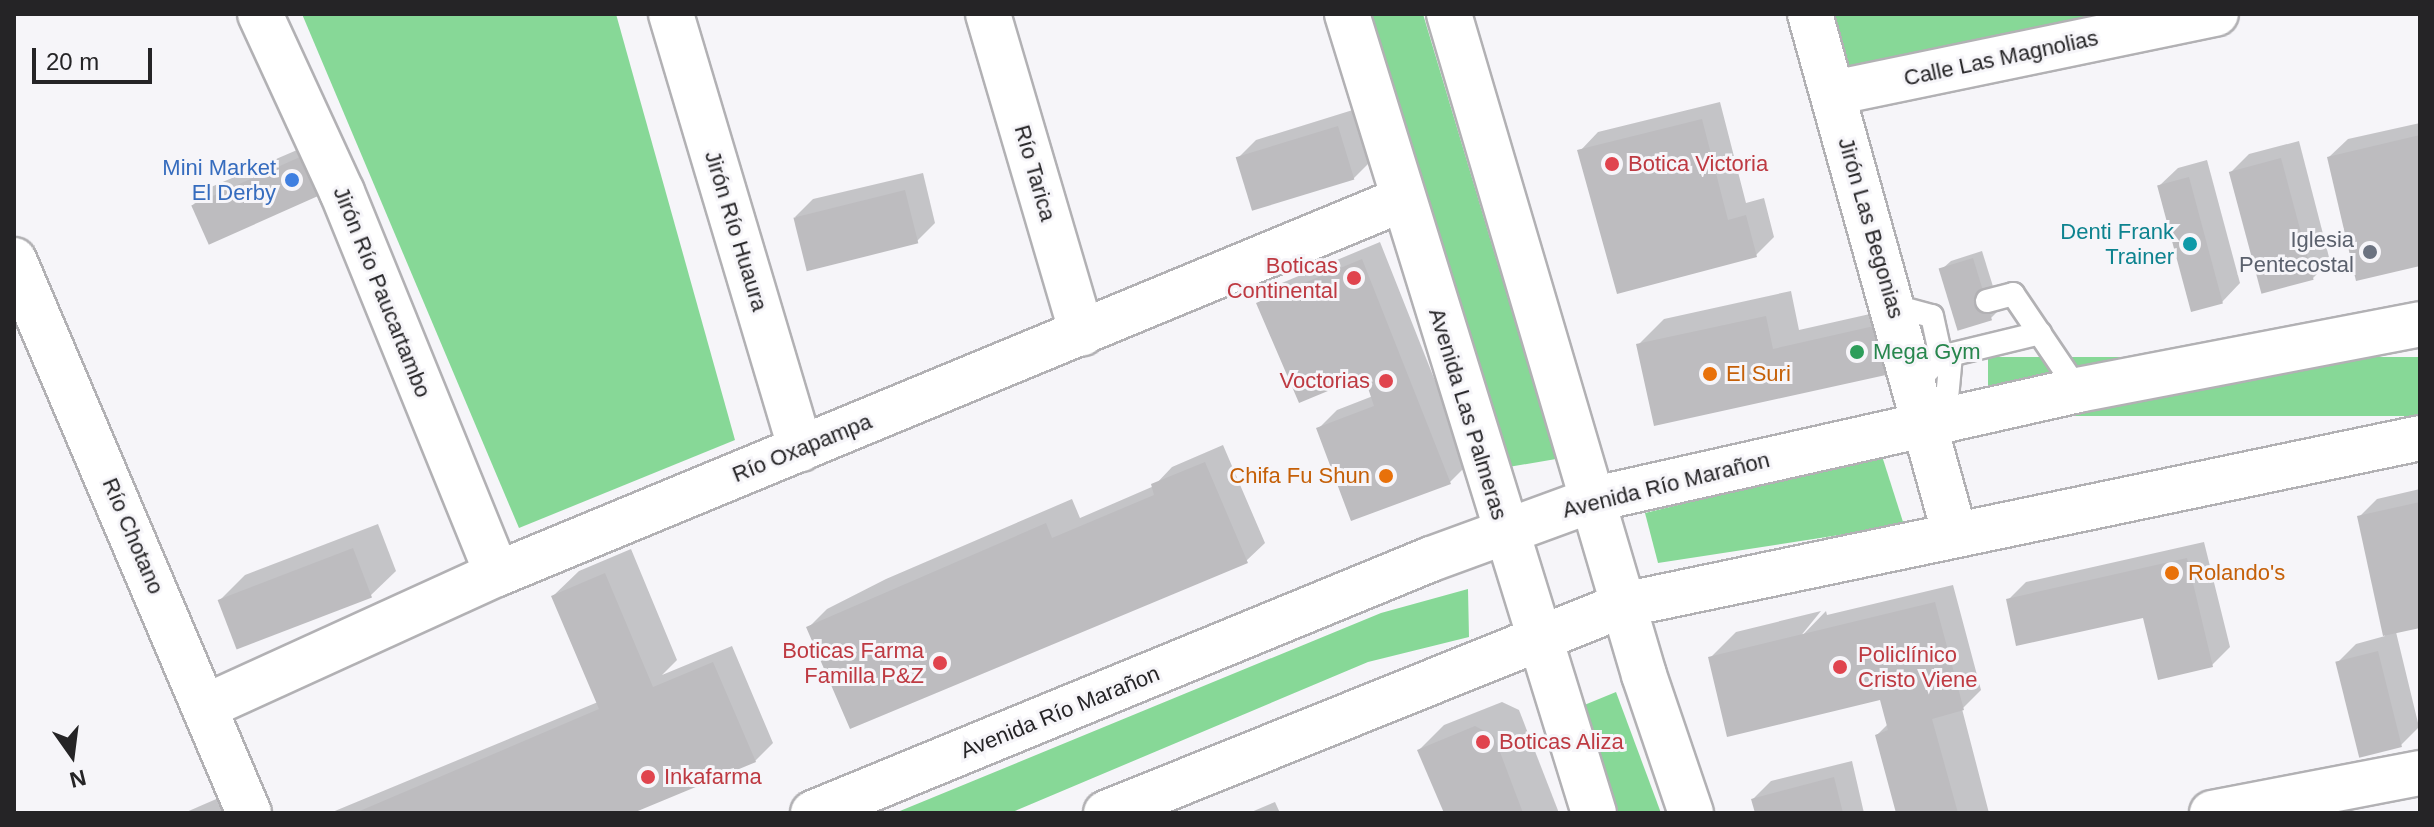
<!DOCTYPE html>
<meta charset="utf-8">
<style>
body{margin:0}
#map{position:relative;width:2434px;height:827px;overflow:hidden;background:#f6f5f9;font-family:Arial,sans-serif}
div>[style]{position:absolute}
.green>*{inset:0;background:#87d897;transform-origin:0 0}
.shadow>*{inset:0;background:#0003}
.building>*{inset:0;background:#bdbcbf;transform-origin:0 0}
.roads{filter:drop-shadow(2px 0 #b2b1b4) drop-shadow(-2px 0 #b2b1b4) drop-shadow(0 2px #b2b1b4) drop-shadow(0 -2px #b2b1b4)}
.lane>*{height:22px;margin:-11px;padding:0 11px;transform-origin:11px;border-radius:11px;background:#fff}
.street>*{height:44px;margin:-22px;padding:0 22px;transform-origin:22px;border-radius:22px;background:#fff}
.secondary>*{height:44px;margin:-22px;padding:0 22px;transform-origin:22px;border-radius:22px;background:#fff}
.dots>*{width:22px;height:22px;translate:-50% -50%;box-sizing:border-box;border:4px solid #f6f5f9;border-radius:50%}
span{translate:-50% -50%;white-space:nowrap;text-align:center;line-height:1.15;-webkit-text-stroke:6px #f6f5f9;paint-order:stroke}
.street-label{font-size:22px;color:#252426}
.health-label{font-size:22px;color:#be3a42}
.left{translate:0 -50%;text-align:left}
.right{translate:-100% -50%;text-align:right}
.shop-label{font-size:22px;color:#366cbe}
.culture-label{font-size:22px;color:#0d838f}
.worship-label{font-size:22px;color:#5b616d}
.leisure-label{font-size:22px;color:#27864d}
.food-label{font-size:22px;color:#c56008}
.frame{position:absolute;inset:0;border:16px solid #252426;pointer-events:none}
.north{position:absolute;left:32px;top:715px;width:80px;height:80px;-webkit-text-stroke:6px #f6f5f9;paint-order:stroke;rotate:166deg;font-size:22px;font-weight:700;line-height:32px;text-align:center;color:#252426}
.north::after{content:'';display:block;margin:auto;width:28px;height:36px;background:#252426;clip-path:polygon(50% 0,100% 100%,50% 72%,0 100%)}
.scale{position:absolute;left:32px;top:48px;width:120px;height:36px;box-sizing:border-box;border:4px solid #252426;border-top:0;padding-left:10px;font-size:24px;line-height:28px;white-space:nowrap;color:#252426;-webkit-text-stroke:6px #f6f5f9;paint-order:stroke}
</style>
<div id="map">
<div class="green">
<i style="clip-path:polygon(302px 14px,616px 14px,735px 440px,519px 528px)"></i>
<i style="clip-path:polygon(1365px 14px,1423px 14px,1556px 459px,1491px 470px)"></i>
<i style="clip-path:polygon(1827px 14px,2133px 14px,1844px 75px)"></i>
<i style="left:2420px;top:357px;width:59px;height:432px;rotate:90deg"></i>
<i style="clip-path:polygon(1882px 456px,1904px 525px,1658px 563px,1645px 513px)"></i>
<i style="clip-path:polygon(1468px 589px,1469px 637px,1368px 662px,1010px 813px,895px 813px,1381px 613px)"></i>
<i style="clip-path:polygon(1616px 692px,1661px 813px,1610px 813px,1577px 708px)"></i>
</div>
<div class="shadow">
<i style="clip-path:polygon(1720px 102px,1746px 203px,1764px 198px,1774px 237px,1756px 255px,1580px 151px,1598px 132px)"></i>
<i style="clip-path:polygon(1356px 109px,1371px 161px,1353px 179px,1238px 158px,1256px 140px)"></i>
<i style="clip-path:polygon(2420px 123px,2420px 264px,2329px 157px,2348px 139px)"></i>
<i style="clip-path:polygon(318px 141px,334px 176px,316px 194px,193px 205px,211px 187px)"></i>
<i style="clip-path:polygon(2299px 141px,2330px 261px,2312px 279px,2231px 172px,2249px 154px)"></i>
<i style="clip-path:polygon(2207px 160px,2240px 283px,2222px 302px,2159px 186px,2178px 168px)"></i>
<i style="clip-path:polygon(923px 173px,935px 223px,917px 241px,795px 217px,813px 199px)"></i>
<i style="clip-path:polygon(1380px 242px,1468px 464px,1450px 482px,1319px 428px,1337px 410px,1373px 396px,1365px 374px,1259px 303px,1277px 285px)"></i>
<i style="clip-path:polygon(1982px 251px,2000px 309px,1991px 318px,1942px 269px,1951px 261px)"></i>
<i style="clip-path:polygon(1791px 291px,1799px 330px,1901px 307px,1894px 371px,1638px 345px,1664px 319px)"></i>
<i style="clip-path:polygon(1223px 445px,1265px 543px,1246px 561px,809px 627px,827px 609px,886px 579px,1072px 499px,1080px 518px,1154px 486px,1172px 467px)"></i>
<i style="clip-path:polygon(2420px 489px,2420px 626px,2396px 632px,2419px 727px,2401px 745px,2338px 662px,2356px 644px,2385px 636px,2359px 517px,2377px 499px)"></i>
<i style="clip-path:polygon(378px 524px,396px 571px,370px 596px,220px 600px,245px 575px)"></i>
<i style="clip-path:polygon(2204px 542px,2230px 647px,2212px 665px,2144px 615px,2008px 600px,2026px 582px)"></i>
<i style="clip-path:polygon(631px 549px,677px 660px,662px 675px,732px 646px,773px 743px,755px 761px,629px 813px,330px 813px,598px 702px,553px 596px,579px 571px)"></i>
<i style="clip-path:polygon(1953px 585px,1981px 690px,1962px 709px,1989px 813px,1898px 813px,1877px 735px,1888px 724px,1882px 698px,1710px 658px,1736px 632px,1821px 611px,1795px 643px,1826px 611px,1827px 615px)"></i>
<i style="clip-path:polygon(1502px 702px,1519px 710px,1559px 813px,1445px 813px,1419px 750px,1444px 725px)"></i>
<i style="clip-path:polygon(1852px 761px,1864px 813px,1757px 813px,1753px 799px,1771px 781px)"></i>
<i style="clip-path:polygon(244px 787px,255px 813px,184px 813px)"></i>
<i style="clip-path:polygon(1275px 802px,1280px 813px,1249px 813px)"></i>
</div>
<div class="building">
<i style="clip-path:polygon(1702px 119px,1728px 220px,1746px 215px,1757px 257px,1617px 294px,1577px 150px)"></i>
<i style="left:1338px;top:126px;width:56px;height:107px;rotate:73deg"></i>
<i style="clip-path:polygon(2420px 135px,2420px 266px,2356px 281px,2327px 157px)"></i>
<i style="left:300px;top:157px;width:43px;height:119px;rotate:66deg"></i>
<i style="left:2281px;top:158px;width:126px;height:54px;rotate:75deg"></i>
<i style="left:2189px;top:177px;width:131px;height:33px;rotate:75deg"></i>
<i style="left:905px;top:190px;width:55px;height:115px;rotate:76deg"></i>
<i style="left:1973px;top:258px;width:65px;height:36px;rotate:73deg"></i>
<i style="clip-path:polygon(1362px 259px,1451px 484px,1351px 521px,1316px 428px,1374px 406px,1364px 376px,1299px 403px,1256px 303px)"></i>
<i style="clip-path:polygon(1766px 316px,1773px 349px,1883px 324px,1895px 373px,1654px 426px,1636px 344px)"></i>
<i style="clip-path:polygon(1205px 462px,1248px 563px,850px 729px,806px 627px,1046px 523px,1052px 538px,1154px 495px,1151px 484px)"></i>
<i style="clip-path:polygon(2420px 502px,2420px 628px,2383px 636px,2357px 516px)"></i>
<i style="left:353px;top:548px;width:53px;height:145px;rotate:69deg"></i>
<i style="clip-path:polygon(2187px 558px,2213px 667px,2158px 680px,2143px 618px,2016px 646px,2006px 599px)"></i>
<i style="clip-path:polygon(605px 573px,653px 687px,713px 662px,756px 762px,633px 813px,355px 813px,599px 709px,551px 596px)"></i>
<i style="clip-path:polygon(1935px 602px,1964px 710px,1932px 719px,1958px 813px,1896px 813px,1875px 735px,1888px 730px,1880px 700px,1727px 737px,1708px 657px)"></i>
<i style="left:2378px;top:651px;width:99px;height:44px;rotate:76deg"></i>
<i style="clip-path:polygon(1475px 726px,1494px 736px,1523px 813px,1444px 813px,1417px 750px)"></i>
<i style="clip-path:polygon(1834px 777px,1843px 813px,1755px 813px,1751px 799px)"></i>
</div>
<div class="roads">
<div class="lane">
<i style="left:1987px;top:301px;width:27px;rotate:-15deg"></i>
<i style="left:2013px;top:294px;width:116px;rotate:55.9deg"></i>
<i style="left:1894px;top:306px;width:39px;rotate:15deg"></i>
<i style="left:1932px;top:316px;width:42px;rotate:77.6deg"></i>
<i style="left:1941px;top:357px;width:39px;rotate:134deg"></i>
<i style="left:1941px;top:357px;width:102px;rotate:-13.6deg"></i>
<i style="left:1945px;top:420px;width:65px;rotate:-84.7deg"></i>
</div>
<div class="street">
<i style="left:260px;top:14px;width:196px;rotate:65.3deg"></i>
<i style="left:342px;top:192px;width:412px;rotate:67.9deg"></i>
<i style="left:671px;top:14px;width:454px;rotate:73.4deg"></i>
<i style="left:988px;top:14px;width:333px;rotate:73.6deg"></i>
<i style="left:1810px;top:14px;width:541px;rotate:74.45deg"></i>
<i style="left:1833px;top:93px;width:391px;rotate:-11.7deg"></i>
<i style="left:14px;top:260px;width:601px;rotate:66.98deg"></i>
<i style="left:207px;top:706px;width:319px;rotate:-24.5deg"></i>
<i style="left:497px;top:574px;width:978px;rotate:-22.48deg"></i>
<i style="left:2212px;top:813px;width:212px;rotate:-10.9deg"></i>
</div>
<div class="secondary">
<i style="left:1347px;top:14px;width:836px;rotate:72.82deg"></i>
<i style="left:1449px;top:14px;width:689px;rotate:73.56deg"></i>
<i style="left:1644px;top:675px;width:146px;rotate:71.2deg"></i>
<i style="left:813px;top:813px;width:668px;rotate:-22.34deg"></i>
<i style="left:1431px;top:559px;width:175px;rotate:-20.1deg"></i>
<i style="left:1595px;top:499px;width:495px;rotate:-12.7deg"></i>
<i style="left:2078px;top:390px;width:348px;rotate:-10.9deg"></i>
<i style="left:1106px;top:813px;width:557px;rotate:-21.92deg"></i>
<i style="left:1623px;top:605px;width:814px;rotate:-11.83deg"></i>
</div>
</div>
<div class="dots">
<i style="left:1612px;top:164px;background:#e0444e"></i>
<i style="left:292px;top:180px;background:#3f7fe0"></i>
<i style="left:2190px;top:244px;background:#0f9aa8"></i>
<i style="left:2370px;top:252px;background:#6b7280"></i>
<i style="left:1354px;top:278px;background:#e0444e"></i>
<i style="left:1857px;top:352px;background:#2e9e5b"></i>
<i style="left:1710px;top:374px;background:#e8710a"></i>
<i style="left:1386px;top:381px;background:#e0444e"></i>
<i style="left:1386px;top:476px;background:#e8710a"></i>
<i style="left:2172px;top:573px;background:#e8710a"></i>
<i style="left:940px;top:663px;background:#e0444e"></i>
<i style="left:1840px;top:667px;background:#e0444e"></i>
<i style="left:1483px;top:742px;background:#e0444e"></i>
<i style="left:648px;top:777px;background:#e0444e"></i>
</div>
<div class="street-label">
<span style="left:2001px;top:58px;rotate:-12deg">Calle Las Magnolias</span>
<span style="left:1035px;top:173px;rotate:74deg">Río Tarica</span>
<span style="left:1871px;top:228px;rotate:74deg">Jirón Las Begonias</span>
<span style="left:736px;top:231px;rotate:73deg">Jirón Río Huaura</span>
<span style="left:382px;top:292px;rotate:68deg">Jirón Río Paucartambo</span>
<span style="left:1468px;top:414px;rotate:73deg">Avenida Las Palmeras</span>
<span style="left:802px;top:448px;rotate:-22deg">Río Oxapampa</span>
<span style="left:1666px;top:485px;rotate:-14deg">Avenida Río Marañon</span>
<span style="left:133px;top:536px;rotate:67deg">Río Chotano</span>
<span style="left:1060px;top:712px;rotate:-22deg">Avenida Río Marañon</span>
</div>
<div class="health-label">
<span class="left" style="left:1628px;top:164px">Botica Victoria</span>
<span class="right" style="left:1338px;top:278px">Boticas<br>Continental</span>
<span class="right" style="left:1370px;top:381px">Voctorias</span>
<span class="right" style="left:924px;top:663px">Boticas Farma<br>Familla P&amp;Z</span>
<span class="left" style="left:1858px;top:667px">Policlínico<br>Cristo Viene</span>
<span class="left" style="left:1499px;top:742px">Boticas Aliza</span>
<span class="left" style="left:664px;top:777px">Inkafarma</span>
</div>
<div class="shop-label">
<span class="right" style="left:276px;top:180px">Mini Market<br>El Derby</span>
</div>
<div class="culture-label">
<span class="right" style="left:2174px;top:244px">Denti Frank<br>Trainer</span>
</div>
<div class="worship-label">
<span class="right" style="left:2354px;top:252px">Iglesia<br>Pentecostal</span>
</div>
<div class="leisure-label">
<span class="left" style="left:1873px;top:352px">Mega Gym</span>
</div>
<div class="food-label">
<span class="left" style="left:1726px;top:374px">El Suri</span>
<span class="right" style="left:1370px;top:476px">Chifa Fu Shun</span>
<span class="left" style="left:2188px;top:573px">Rolando's</span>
</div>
<div class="frame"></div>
<div class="north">N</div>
<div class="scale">20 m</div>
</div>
